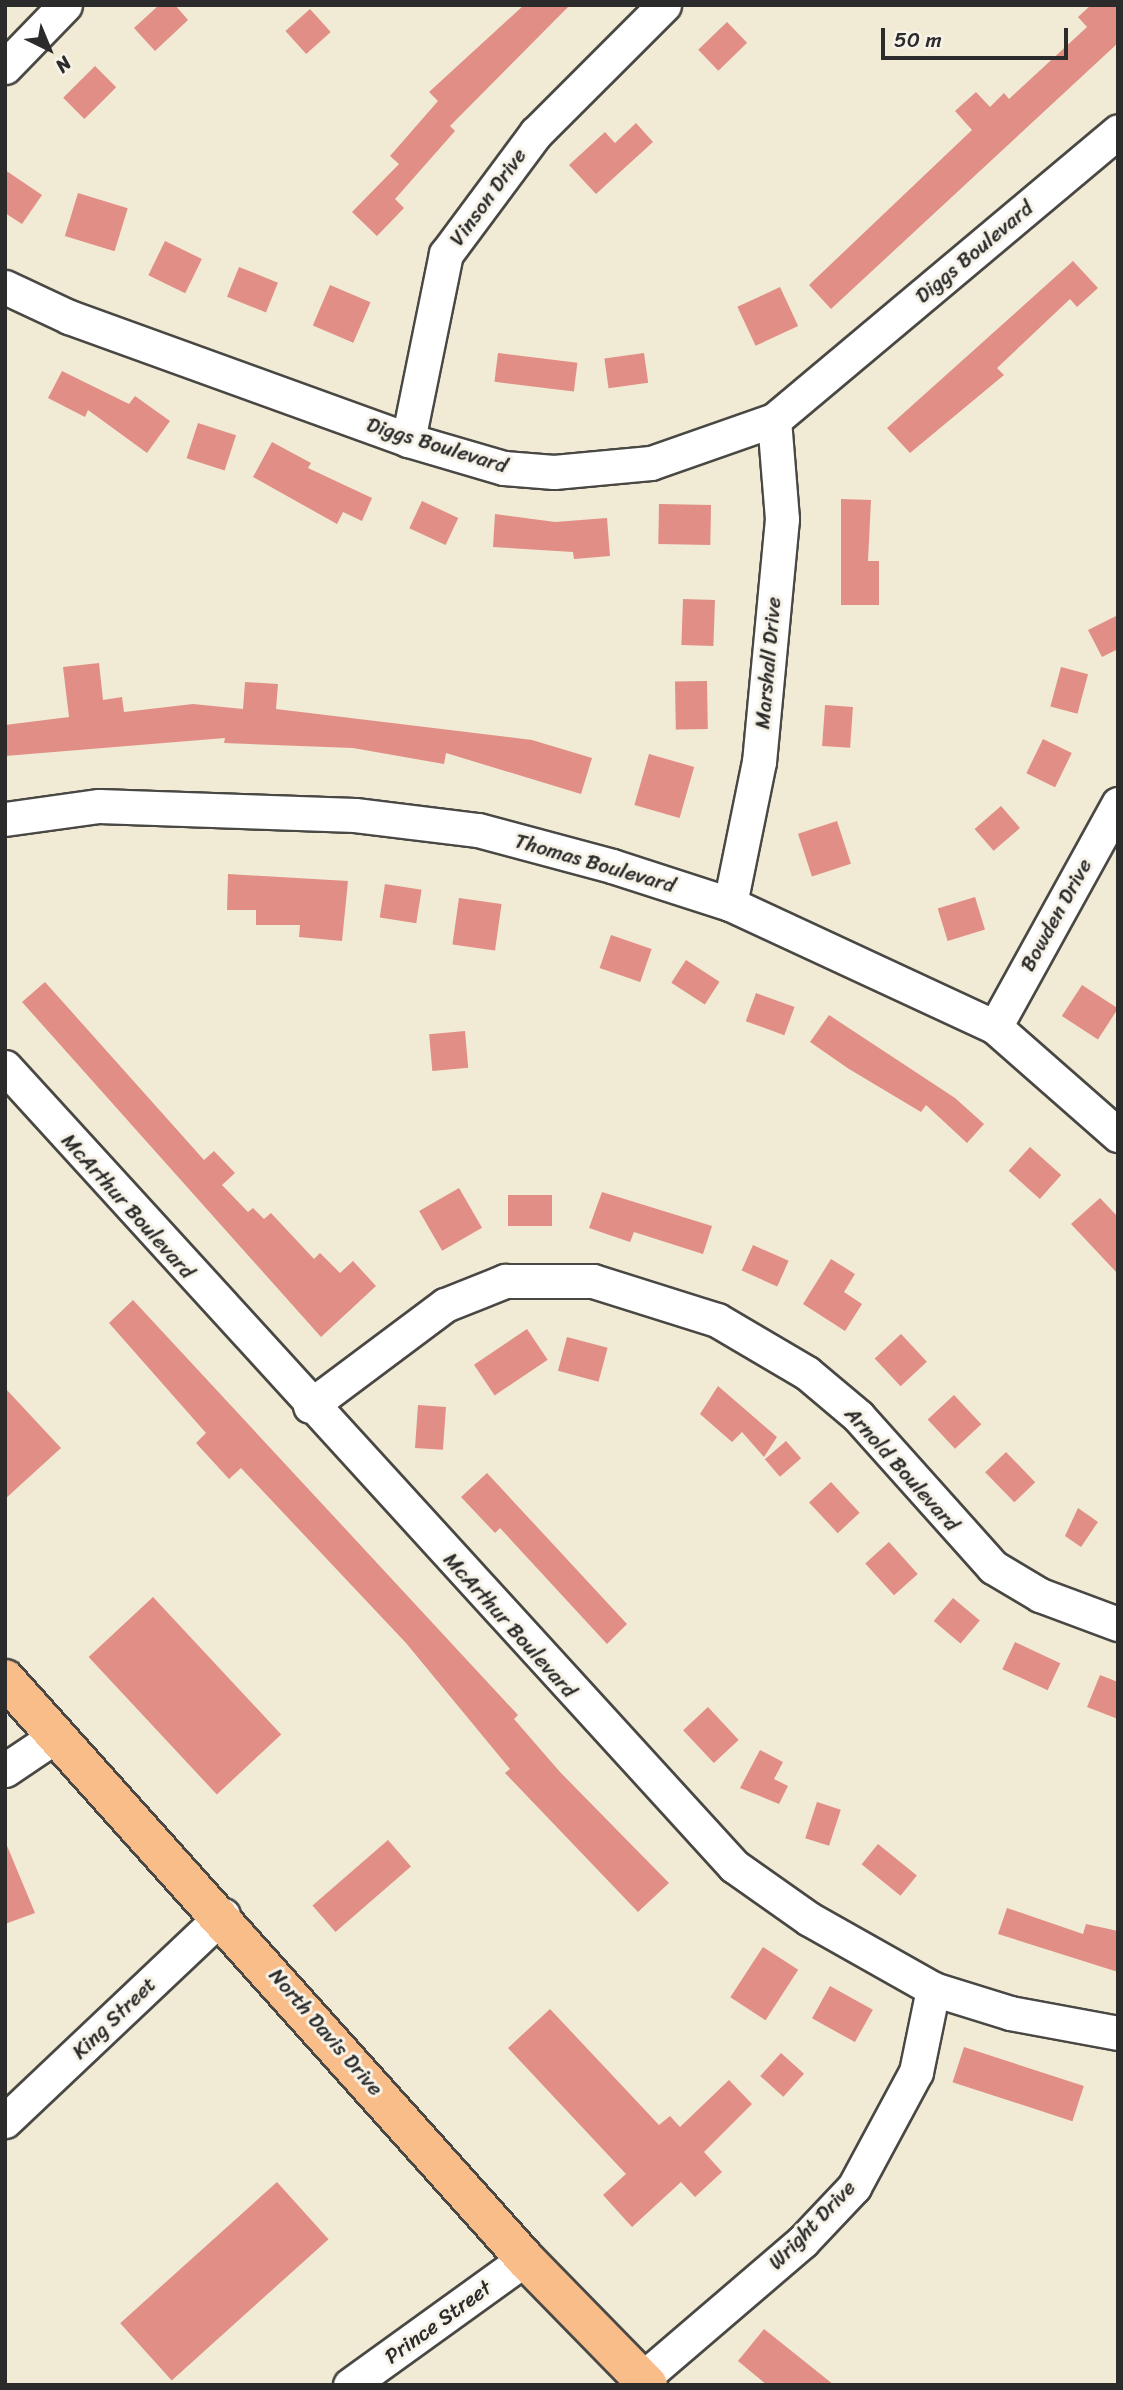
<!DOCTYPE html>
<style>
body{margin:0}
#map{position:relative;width:1123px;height:2390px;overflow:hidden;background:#f1ead4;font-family:Sriracha,sans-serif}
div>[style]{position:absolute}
.building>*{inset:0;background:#e18f86;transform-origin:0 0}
.roads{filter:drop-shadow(2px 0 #494844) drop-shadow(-2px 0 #494844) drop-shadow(0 2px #494844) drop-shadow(0 -2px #494844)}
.minor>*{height:33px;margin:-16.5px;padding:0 16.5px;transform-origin:16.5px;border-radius:16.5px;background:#fff}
.major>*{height:38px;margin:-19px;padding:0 19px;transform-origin:19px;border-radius:19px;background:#f8bd88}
span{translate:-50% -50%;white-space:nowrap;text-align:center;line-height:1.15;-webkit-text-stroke:6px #f7f3e8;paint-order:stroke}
.street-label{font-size:21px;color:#2b2b2b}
.frame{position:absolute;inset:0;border:7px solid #2b2b2b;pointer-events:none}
.north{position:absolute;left:14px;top:14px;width:70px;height:70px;-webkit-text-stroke:5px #f7f3e8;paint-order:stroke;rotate:137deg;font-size:19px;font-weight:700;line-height:28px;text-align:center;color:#2b2b2b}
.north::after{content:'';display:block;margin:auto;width:24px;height:32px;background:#2b2b2b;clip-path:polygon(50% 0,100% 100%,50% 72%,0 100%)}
.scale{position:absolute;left:881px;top:28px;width:187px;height:32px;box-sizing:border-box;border:4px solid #2b2b2b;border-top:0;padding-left:9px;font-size:21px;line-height:24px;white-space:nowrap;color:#2b2b2b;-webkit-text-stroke:5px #f7f3e8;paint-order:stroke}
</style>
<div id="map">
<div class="building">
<i style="clip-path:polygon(159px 5px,175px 5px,188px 20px,155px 51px,134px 28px)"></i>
<i style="clip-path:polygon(524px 5px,570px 5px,450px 126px,455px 131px,395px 199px,404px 208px,377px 236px,352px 212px,399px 164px,390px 156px,438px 101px,429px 92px)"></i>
<i style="clip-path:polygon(1091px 5px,1118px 5px,1118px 43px,831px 309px,809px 285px,972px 130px,955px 111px,976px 92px,990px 107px,1004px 93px,1009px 99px,1087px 27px,1078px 17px)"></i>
<i style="left:310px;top:9px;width:31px;height:33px;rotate:48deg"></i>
<i style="left:727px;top:22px;width:29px;height:40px;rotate:46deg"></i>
<i style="left:95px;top:66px;width:30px;height:45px;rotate:45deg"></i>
<i style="clip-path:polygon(636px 123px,653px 142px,596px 194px,569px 165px,605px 132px,615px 143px)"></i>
<i style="clip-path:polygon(5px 170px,42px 195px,22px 224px,5px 213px)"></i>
<i style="left:78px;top:193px;width:52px;height:45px;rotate:17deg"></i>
<i style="left:165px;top:241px;width:41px;height:38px;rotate:26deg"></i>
<i style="clip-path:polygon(1073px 261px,1098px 288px,1077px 307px,1070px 299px,997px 368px,1004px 375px,910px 453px,887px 428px)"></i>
<i style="left:239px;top:267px;width:42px;height:32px;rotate:22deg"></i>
<i style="left:330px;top:285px;width:44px;height:44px;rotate:23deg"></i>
<i style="left:780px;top:287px;width:43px;height:47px;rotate:65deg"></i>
<i style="left:498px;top:353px;width:80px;height:29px;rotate:7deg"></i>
<i style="left:644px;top:353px;width:30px;height:40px;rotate:82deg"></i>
<i style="clip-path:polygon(62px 371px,129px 404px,135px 396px,170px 421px,147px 453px,88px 410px,85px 417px,48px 398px)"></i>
<i style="left:198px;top:423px;width:40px;height:37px;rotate:18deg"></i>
<i style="clip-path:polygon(272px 442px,311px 463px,308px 468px,372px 498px,362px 521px,343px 512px,337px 524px,253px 477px)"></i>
<i style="clip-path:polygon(841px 499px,871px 500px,868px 561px,879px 561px,879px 605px,841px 605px)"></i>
<i style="left:422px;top:501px;width:40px;height:30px;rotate:25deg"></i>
<i style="left:659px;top:504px;width:52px;height:40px;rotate:1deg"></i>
<i style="clip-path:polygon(495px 514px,555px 522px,607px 518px,610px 556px,574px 559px,573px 552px,493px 547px)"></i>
<i style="left:683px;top:599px;width:32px;height:46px;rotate:2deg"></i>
<i style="clip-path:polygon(1118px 615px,1118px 649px,1102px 657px,1088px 630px)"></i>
<i style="clip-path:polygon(99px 663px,103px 700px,122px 697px,124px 712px,193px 704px,243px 709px,245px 682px,278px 684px,276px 709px,532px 740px,592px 758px,581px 794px,446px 753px,444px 764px,353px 748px,224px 743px,225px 738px,5px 756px,5px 725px,69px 717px,63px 667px)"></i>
<i style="left:1061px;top:667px;width:28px;height:41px;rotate:15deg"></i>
<i style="left:707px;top:681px;width:48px;height:32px;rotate:89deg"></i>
<i style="left:825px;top:705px;width:28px;height:41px;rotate:4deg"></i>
<i style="left:1043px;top:739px;width:32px;height:38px;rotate:26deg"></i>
<i style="left:649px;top:754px;width:47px;height:53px;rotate:16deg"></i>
<i style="left:1001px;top:806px;width:29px;height:35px;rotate:49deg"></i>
<i style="left:837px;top:821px;width:45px;height:41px;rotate:72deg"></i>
<i style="clip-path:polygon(228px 874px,348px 881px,342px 941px,299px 937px,300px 925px,256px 925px,256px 910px,227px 910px)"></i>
<i style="left:385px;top:884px;width:37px;height:34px;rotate:9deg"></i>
<i style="left:975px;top:897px;width:34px;height:39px;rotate:73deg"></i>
<i style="left:459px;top:898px;width:43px;height:47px;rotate:8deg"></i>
<i style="left:611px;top:935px;width:43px;height:35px;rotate:19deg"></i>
<i style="left:686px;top:960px;width:40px;height:27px;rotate:33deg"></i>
<i style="clip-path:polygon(45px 982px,204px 1160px,214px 1151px,235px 1173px,222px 1185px,248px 1212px,253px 1208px,264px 1219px,271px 1213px,314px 1259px,320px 1253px,340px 1273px,353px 1261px,376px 1286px,321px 1337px,22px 1002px)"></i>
<i style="left:1082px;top:985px;width:43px;height:37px;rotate:33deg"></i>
<i style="left:756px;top:993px;width:41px;height:30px;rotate:20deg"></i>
<i style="clip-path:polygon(829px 1015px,955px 1098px,984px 1124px,967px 1143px,926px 1105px,921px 1112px,849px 1069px,810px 1042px)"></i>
<i style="left:465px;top:1031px;width:37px;height:36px;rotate:85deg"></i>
<i style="left:1030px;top:1147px;width:42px;height:32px;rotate:42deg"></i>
<i style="left:459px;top:1188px;width:46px;height:46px;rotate:60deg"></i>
<i style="clip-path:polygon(602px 1192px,712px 1226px,703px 1254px,634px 1232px,630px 1242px,589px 1228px)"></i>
<i style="left:552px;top:1195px;width:31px;height:44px;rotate:90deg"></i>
<i style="clip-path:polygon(1100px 1198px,1118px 1217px,1118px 1274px,1071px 1224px)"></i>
<i style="left:753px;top:1245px;width:39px;height:28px;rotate:24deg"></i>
<i style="clip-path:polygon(831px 1259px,855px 1274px,844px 1292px,862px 1304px,845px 1331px,803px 1304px)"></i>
<i style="clip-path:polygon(133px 1300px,518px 1715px,514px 1719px,560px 1772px,669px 1883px,638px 1912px,505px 1773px,510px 1769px,406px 1643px,241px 1468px,229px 1479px,196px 1443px,206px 1433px,109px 1323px)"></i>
<i style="left:527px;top:1329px;width:37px;height:64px;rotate:56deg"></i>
<i style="left:901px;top:1334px;width:38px;height:36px;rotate:47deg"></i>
<i style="left:567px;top:1337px;width:42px;height:35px;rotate:15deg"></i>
<i style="clip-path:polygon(718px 1386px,777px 1437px,764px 1457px,742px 1432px,732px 1442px,700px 1414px)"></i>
<i style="clip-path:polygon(5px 1388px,61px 1448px,5px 1499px)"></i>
<i style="left:954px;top:1395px;width:40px;height:36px;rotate:47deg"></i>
<i style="left:418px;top:1405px;width:28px;height:43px;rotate:4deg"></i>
<i style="left:786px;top:1441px;width:23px;height:28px;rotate:49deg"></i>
<i style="left:1006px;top:1452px;width:42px;height:29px;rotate:46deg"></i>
<i style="clip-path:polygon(487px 1473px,627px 1624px,607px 1644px,500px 1528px,495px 1533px,461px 1497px)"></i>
<i style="left:831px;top:1482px;width:42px;height:30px;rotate:47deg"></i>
<i style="clip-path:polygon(1078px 1508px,1098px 1522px,1081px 1547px,1065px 1536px)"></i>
<i style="left:889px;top:1542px;width:43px;height:32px;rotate:48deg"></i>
<i style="left:153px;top:1597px;width:188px;height:88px;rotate:47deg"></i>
<i style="left:953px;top:1598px;width:35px;height:30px;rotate:40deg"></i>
<i style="left:1015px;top:1642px;width:50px;height:30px;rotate:25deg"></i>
<i style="clip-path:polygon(1100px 1675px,1118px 1682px,1118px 1719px,1087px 1707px)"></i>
<i style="left:708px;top:1707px;width:45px;height:34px;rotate:47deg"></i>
<i style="clip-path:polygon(760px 1750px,783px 1762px,774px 1779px,788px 1786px,779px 1804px,740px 1788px)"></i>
<i style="left:817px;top:1802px;width:25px;height:38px;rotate:18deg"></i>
<i style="left:388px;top:1840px;width:35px;height:100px;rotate:49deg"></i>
<i style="clip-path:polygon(5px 1841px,35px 1913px,5px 1924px)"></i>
<i style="left:878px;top:1844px;width:50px;height:26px;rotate:39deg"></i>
<i style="clip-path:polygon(1007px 1908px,1083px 1934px,1086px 1924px,1118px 1931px,1118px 1972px,998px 1934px)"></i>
<i style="left:763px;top:1947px;width:42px;height:60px;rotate:33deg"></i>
<i style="left:830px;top:1986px;width:49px;height:37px;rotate:29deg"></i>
<i style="clip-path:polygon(550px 2009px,659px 2125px,670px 2116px,680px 2127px,729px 2080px,752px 2104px,704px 2152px,722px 2172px,695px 2197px,681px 2182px,632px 2227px,603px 2195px,626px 2174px,508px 2048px)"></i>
<i style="left:964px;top:2047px;width:126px;height:37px;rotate:18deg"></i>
<i style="left:781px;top:2053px;width:31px;height:31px;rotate:42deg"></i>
<i style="left:277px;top:2182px;width:77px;height:211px;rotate:48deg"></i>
<i style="clip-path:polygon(764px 2329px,834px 2385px,767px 2385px,738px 2361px)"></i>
</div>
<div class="roads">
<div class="minor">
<i style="left:5px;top:67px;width:86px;rotate:-45.9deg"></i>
<i style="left:5px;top:287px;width:71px;rotate:25.1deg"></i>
<i style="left:69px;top:317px;width:361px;rotate:19.9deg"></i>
<i style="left:408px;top:440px;width:100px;rotate:16.3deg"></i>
<i style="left:504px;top:468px;width:50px;rotate:4.6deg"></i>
<i style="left:554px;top:472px;width:97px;rotate:-5.3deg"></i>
<i style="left:651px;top:463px;width:130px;rotate:-19.3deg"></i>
<i style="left:774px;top:420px;width:449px;rotate:-40deg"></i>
<i style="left:408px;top:440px;width:190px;rotate:-78.5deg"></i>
<i style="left:446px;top:254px;width:151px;rotate:-53.4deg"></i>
<i style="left:536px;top:133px;width:181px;rotate:-45deg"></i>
<i style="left:5px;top:819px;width:95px;rotate:-7.9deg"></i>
<i style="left:99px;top:806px;width:256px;rotate:2deg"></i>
<i style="left:355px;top:815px;width:124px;rotate:7deg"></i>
<i style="left:478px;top:830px;width:139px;rotate:15deg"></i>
<i style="left:612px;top:866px;width:124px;rotate:17.9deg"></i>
<i style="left:730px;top:904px;width:292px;rotate:24.9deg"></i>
<i style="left:995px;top:1027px;width:164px;rotate:41.3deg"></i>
<i style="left:730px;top:904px;width:145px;rotate:-78.5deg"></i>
<i style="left:759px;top:762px;width:244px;rotate:-84.6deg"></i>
<i style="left:782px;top:519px;width:99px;rotate:-94.6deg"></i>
<i style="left:995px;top:1027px;width:255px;rotate:-61.1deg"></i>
<i style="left:5px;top:1067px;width:1082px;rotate:47.62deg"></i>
<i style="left:734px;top:1866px;width:92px;rotate:35.2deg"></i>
<i style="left:809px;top:1919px;width:142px;rotate:29.4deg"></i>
<i style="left:933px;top:1989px;width:81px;rotate:17.3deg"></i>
<i style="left:1010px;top:2013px;width:110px;rotate:10.5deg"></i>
<i style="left:310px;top:1406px;width:169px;rotate:-36.8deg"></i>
<i style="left:445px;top:1305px;width:65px;rotate:-21.8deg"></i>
<i style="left:505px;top:1281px;width:88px"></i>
<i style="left:593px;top:1281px;width:130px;rotate:17.5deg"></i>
<i style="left:717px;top:1320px;width:104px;rotate:30.5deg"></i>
<i style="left:807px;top:1373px;width:67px;rotate:40.1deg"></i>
<i style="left:858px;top:1416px;width:203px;rotate:48.2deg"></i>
<i style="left:993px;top:1567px;width:55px;rotate:30.8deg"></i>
<i style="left:1040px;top:1595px;width:83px;rotate:20.4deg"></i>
<i style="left:5px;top:1770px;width:63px;rotate:-33.9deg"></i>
<i style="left:5px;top:2121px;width:300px;rotate:-43.4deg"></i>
<i style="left:642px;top:2379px;width:211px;rotate:-40.6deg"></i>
<i style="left:802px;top:2242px;width:76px;rotate:-46.6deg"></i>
<i style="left:854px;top:2187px;width:131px;rotate:-61.7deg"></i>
<i style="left:916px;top:2072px;width:85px;rotate:-78.4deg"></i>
<i style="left:350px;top:2385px;width:216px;rotate:-35.8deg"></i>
</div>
<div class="major">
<i style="left:5px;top:1679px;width:779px;rotate:48.12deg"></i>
<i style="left:525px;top:2259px;width:176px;rotate:45.7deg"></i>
</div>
</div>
<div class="street-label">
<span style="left:488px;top:197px;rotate:-54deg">Vinson Drive</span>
<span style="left:974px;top:252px;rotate:-40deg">Diggs Boulevard</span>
<span style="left:437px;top:445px;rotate:17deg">Diggs Boulevard</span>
<span style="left:768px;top:663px;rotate:-85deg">Marshall Drive</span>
<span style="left:595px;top:863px;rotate:16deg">Thomas Boulevard</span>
<span style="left:1056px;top:915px;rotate:-61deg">Bowden Drive</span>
<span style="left:128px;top:1206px;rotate:48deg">McArthur Boulevard</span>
<span style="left:902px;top:1469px;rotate:48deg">Arnold Boulevard</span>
<span style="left:510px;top:1625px;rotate:48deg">McArthur Boulevard</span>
<span style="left:114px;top:2018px;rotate:-44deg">King Street</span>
<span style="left:326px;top:2032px;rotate:49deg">North Davis Drive</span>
<span style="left:812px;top:2225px;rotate:-46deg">Wright Drive</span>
<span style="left:438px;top:2322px;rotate:-36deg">Prince Street</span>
</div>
<div class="frame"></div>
<div class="north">N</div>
<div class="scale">50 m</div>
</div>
